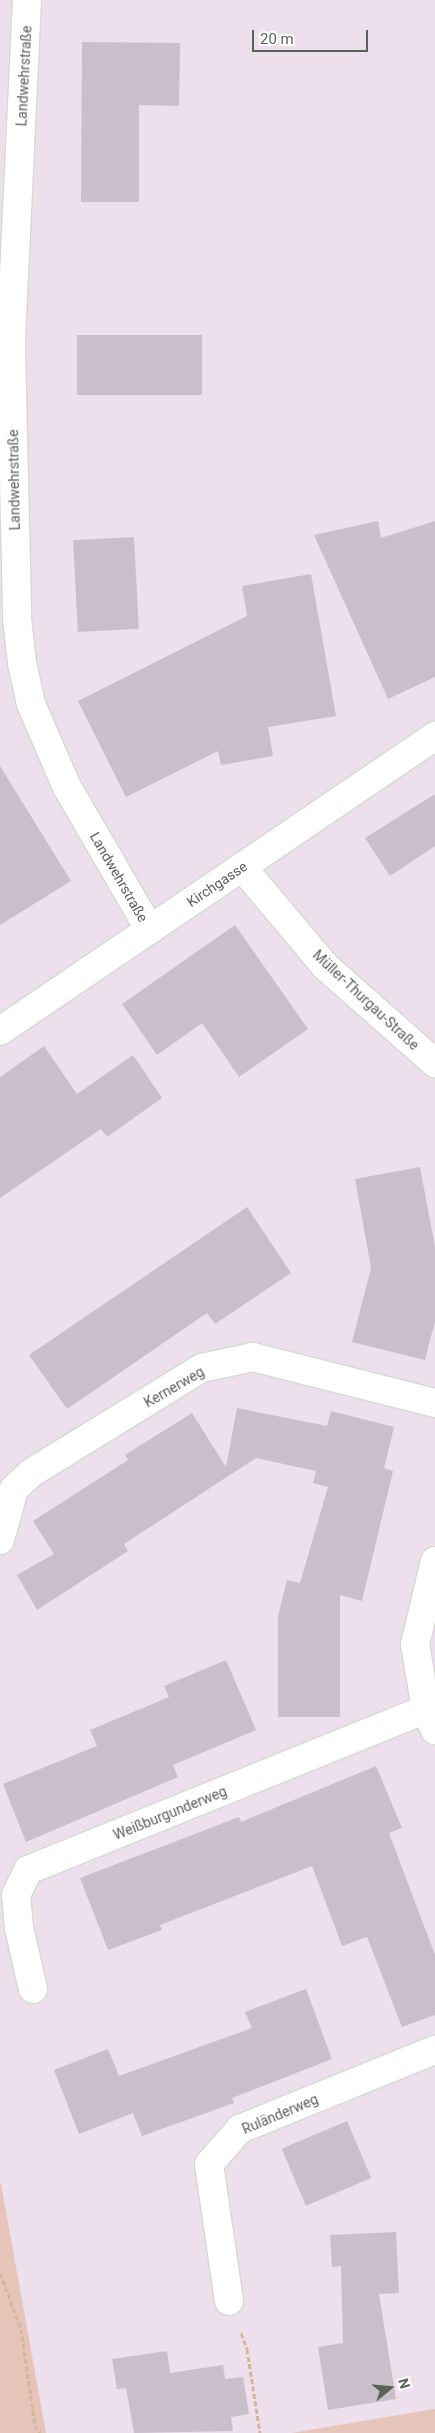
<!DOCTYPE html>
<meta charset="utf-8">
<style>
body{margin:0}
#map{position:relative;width:435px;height:2433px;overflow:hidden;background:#eddfec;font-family:Roboto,sans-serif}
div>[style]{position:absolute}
.green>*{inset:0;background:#e7c4b9}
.building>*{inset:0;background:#c9beca;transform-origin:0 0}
.path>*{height:3px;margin-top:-1.5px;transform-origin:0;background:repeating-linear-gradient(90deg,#d4b798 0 5px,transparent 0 7.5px)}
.roads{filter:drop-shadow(1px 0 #d3dad2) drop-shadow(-1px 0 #d3dad2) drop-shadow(0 1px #d3dad2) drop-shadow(0 -1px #d3dad2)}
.minor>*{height:28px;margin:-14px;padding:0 14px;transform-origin:14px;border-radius:14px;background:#fff}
span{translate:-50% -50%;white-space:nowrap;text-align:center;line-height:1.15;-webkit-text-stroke:4px #fff;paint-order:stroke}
.street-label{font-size:14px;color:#5a6258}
.north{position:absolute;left:365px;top:2363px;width:50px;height:50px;-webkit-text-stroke:4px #fff;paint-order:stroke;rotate:73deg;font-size:14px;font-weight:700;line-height:20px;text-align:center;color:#5a6258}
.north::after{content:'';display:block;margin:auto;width:18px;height:22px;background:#5a6258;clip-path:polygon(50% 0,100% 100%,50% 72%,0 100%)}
.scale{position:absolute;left:252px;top:30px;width:116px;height:22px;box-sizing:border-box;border:2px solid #5a6258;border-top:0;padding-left:6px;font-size:15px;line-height:18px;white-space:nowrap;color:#5a6258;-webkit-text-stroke:4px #fff;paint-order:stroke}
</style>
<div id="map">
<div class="green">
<i style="clip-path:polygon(0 2184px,1px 2184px,46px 2433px,0 2433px)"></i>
<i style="clip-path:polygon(435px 2409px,435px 2433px,292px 2433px)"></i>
</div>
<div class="building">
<i style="clip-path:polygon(82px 42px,180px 43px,179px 106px,139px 105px,139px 202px,81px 202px)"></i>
<i style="left:77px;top:335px;width:125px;height:60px"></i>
<i style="clip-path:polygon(378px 521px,381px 538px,435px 521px,435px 677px,388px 699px,314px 535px)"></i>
<i style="left:134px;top:537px;width:92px;height:61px;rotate:87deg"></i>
<i style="clip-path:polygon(311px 574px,336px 716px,268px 727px,273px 756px,221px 765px,218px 751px,126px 797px,78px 701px,247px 616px,242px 586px)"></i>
<i style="clip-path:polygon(0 766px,71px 881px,0 925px)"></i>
<i style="clip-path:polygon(435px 794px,435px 846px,390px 876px,365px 838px)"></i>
<i style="clip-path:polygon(235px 925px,308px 1029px,239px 1077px,202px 1023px,157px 1055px,122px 1004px)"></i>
<i style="clip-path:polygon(44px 1046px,77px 1094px,133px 1055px,162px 1098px,107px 1137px,101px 1129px,0 1198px,0 1077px)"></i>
<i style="clip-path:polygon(420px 1167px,435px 1247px,435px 1321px,425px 1360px,352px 1342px,371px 1268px,355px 1179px)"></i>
<i style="clip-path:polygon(247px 1207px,291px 1273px,215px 1324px,207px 1313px,67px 1409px,29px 1355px)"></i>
<i style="clip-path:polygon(237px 1408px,327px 1426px,331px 1411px,394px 1427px,384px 1468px,393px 1471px,362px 1601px,340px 1595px,340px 1717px,278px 1717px,278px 1616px,287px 1580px,300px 1583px,328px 1487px,313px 1483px,316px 1471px,256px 1458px,124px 1544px,128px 1551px,37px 1610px,17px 1575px,54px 1554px,33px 1521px,128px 1460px,125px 1455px,192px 1413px,226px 1467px)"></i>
<i style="clip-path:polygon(226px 1660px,256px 1730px,173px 1765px,178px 1777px,26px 1842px,3px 1784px,97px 1746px,90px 1730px,169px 1697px,164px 1686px)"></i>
<i style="clip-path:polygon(376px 1766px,402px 1828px,389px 1833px,435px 1955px,435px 2015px,402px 2027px,367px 1937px,342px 1946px,312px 1866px,160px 1925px,162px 1930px,108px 1950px,80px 1878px,239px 1817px,241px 1822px)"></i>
<i style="clip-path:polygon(306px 1989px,332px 2059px,232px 2098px,234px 2103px,142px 2136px,133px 2113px,79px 2134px,54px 2070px,108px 2049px,119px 2076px,252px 2028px,245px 2012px)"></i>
<i style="left:347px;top:2121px;width:62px;height:71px;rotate:67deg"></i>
<i style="clip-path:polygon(396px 2232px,399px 2293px,379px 2294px,396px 2399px,328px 2410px,318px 2347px,343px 2343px,341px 2266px,332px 2267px,330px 2235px)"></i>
<i style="clip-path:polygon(167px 2351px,170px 2373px,223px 2365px,225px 2379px,243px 2377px,249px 2414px,231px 2417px,233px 2431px,134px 2433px,126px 2388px,117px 2389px,112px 2359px)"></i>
</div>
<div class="path">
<i style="left:0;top:2273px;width:60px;rotate:69.4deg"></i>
<i style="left:21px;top:2329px;width:97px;rotate:81.7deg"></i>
<i style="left:35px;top:2425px;width:9px;rotate:58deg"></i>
<i style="left:241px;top:2333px;width:17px;rotate:69deg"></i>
<i style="left:247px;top:2349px;width:85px;rotate:81.2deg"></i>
</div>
<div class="roads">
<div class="minor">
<i style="left:27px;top:0;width:345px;rotate:92.7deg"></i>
<i style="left:11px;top:345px;width:274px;rotate:88.7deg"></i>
<i style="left:17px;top:619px;width:44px;rotate:83.5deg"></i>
<i style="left:22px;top:663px;width:42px;rotate:77.6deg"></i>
<i style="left:31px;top:704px;width:90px;rotate:66.6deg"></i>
<i style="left:67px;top:787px;width:165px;rotate:59.9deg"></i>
<i style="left:242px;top:867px;width:129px;rotate:50deg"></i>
<i style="left:325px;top:966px;width:147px;rotate:41.4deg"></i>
<i style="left:0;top:1031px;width:526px;rotate:-34.14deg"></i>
<i style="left:0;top:1540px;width:53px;rotate:-74.6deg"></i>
<i style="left:14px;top:1489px;width:23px;rotate:-43deg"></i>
<i style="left:31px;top:1473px;width:201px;rotate:-31.6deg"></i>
<i style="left:202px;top:1368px;width:52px;rotate:-12.2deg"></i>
<i style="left:253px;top:1357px;width:188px;rotate:14.2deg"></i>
<i style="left:435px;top:1561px;width:85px;rotate:103.5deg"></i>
<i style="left:415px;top:1644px;width:66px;rotate:80.4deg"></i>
<i style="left:426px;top:1709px;width:23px;rotate:67deg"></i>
<i style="left:33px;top:1989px;width:63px;rotate:-102.9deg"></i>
<i style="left:19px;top:1928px;width:33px;rotate:-95deg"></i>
<i style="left:16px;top:1895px;width:28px;rotate:-64deg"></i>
<i style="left:28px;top:1870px;width:429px;rotate:-22deg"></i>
<i style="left:229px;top:2301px;width:138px;rotate:-98.3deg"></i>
<i style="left:209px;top:2164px;width:47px;rotate:-48.5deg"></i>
<i style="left:240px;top:2129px;width:210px;rotate:-22.1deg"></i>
</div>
</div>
<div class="street-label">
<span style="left:24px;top:76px;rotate:-87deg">Landwehrstraße</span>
<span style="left:14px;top:480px;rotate:-91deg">Landwehrstraße</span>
<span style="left:119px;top:877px;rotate:60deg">Landwehrstraße</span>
<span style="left:217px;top:884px;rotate:-34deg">Kirchgasse</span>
<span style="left:366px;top:1000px;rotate:43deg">Müller-Thurgau-Straße</span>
<span style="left:174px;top:1387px;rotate:-30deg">Kernerweg</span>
<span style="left:170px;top:1813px;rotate:-22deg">Weißburgunderweg</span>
<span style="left:280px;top:2114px;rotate:-23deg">Ruländerweg</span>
</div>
<div class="north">N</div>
<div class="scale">20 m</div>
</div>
